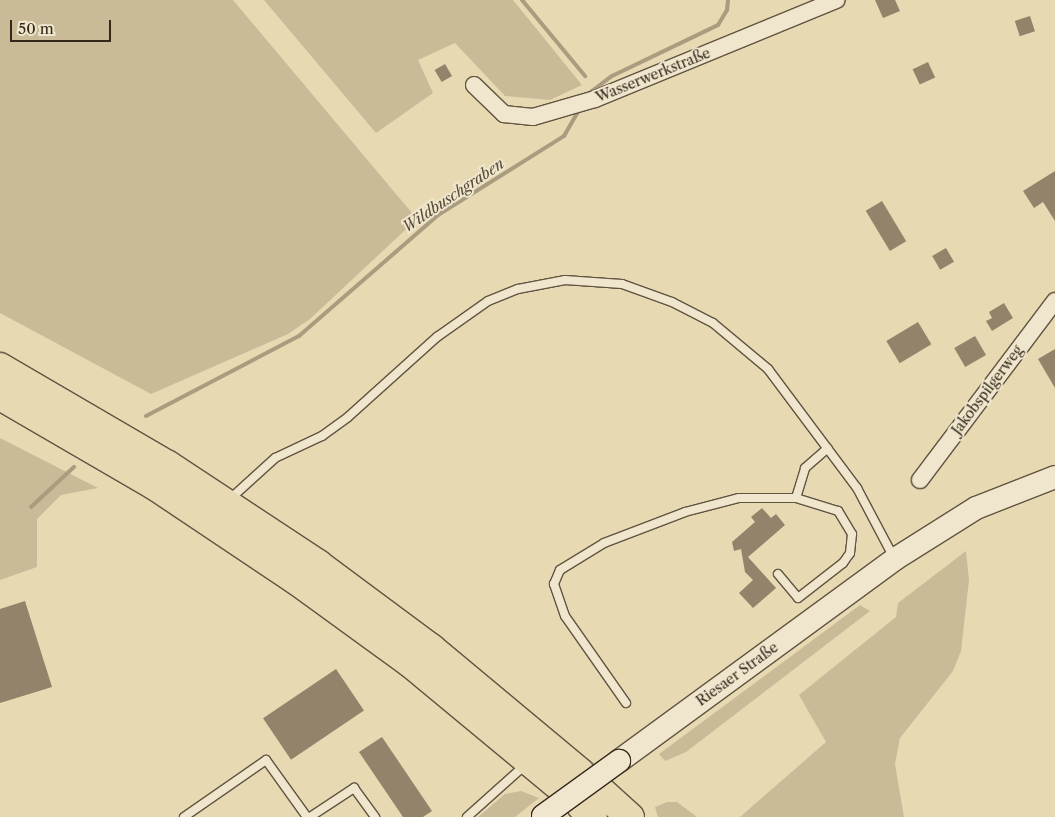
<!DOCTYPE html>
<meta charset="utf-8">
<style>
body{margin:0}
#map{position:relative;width:1055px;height:817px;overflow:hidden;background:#e7d9b2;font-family:"Libre Caslon Text",serif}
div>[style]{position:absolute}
.green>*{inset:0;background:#c9bb98}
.stream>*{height:4px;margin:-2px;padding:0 2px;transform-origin:2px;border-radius:2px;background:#aa9d7f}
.building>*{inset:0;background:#91846a;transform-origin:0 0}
.roads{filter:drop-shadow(1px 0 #615441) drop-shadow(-1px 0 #615441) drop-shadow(0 1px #615441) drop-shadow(0 -1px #615441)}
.service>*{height:8px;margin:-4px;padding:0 4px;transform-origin:4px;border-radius:4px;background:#efe6cd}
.minor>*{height:16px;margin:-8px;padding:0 8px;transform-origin:8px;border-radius:8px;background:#efe6cd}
.secondary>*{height:22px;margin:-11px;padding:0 11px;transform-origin:11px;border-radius:11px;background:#efe6cd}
.motorway>*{height:28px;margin:-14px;padding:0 14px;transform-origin:14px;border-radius:14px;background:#e7d9b2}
.bridges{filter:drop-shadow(1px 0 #34281b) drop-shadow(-1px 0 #34281b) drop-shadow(0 1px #34281b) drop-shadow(0 -1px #34281b)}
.secondary-bridge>*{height:22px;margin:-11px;padding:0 11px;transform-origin:11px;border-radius:11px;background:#efe6cd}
span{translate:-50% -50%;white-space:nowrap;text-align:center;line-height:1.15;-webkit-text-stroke:4px #efe6cd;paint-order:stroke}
.street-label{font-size:14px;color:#34281b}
.water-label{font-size:15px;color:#574b39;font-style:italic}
.scale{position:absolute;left:10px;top:20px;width:101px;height:22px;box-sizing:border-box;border:2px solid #34281b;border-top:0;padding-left:6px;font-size:15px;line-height:18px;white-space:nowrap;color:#34281b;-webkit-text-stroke:4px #efe6cd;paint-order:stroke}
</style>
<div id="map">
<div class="green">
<i style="clip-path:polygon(0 0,233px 0,417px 219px,310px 319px,288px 334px,151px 394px,0 313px)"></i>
<i style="clip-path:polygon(264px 0,513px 0,582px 85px,550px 100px,505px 96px,455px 43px,418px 60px,433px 93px,376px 133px)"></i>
<i style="clip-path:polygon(0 438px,98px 488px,61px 495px,37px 519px,37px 567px,0 580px)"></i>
<i style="clip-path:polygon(966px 551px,969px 580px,961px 651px,953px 671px,900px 738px,895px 764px,904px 817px,740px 817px,826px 742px,799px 695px,896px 617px,898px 603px)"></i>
<i style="clip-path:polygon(860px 605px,870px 611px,686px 752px,665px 761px,659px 754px)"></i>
<i style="clip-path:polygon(521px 791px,539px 798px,515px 817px,478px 817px,505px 794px)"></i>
<i style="clip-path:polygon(667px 802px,677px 802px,697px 817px,658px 817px,655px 807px)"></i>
</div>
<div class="stream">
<i style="left:522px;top:0;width:99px;rotate:50.3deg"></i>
<i style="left:584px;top:97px;width:35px;rotate:-37deg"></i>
<i style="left:612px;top:76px;width:118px;rotate:-25.7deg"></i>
<i style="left:718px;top:25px;width:17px;rotate:-59deg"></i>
<i style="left:727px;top:10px;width:10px;rotate:-84deg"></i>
<i style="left:146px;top:416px;width:173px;rotate:-27.6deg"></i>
<i style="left:299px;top:336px;width:184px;rotate:-41deg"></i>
<i style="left:438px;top:215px;width:149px;rotate:-32.1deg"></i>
<i style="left:564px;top:136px;width:32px;rotate:-60deg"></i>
<i style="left:31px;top:507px;width:59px;rotate:-42.9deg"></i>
</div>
<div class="building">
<i style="clip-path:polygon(875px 0,895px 0,900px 11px,883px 18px)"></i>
<i style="left:1030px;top:16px;width:16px;height:16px;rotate:72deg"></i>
<i style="left:928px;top:62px;width:17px;height:17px;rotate:65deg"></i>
<i style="left:445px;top:64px;width:14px;height:12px;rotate:60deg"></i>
<i style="clip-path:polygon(1055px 171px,1055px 221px,1043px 202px,1034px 208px,1023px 191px)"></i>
<i style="left:882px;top:201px;width:47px;height:19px;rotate:59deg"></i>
<i style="left:946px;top:248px;width:16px;height:16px;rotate:60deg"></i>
<i style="clip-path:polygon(1004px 303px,1013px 318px,992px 331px,986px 321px,992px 318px,989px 312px)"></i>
<i style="left:918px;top:322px;width:26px;height:37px;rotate:59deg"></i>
<i style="left:975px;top:336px;width:22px;height:24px;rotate:60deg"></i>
<i style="clip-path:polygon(1055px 349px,1055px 388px,1038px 359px)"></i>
<i style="clip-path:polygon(762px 508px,771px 518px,776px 514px,785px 525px,748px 557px,776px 588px,753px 608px,739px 593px,753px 580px,745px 572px,741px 549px,734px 551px,732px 542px,755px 522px,751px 517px)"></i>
<i style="clip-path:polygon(25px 601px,52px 687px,0 703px,0 609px)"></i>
<i style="left:336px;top:669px;width:50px;height:88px;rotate:56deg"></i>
<i style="clip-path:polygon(382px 737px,432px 811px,423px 817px,403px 817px,359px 752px)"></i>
</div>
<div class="roads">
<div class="service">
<i style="left:230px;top:499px;width:61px;rotate:-42.3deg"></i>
<i style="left:275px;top:458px;width:52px;rotate:-25.1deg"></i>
<i style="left:322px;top:436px;width:32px;rotate:-36deg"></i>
<i style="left:348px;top:417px;width:120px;rotate:-42deg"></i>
<i style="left:437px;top:337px;width:62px;rotate:-35.2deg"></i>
<i style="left:488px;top:301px;width:32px;rotate:-22deg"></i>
<i style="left:518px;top:289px;width:48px;rotate:-10.8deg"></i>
<i style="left:565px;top:280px;width:57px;rotate:4deg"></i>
<i style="left:622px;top:284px;width:53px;rotate:19.8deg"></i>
<i style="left:672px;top:302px;width:46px;rotate:27.1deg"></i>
<i style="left:713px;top:323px;width:72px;rotate:39.9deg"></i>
<i style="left:768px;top:369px;width:149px;rotate:53.2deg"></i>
<i style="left:857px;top:488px;width:79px;rotate:62.1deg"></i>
<i style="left:778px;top:574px;width:31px;rotate:50deg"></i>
<i style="left:798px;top:598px;width:57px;rotate:-37.9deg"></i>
<i style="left:843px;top:563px;width:12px;rotate:-55deg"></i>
<i style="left:850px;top:553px;width:19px;rotate:-84deg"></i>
<i style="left:852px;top:534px;width:27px;rotate:-121deg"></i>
<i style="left:838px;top:511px;width:44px;rotate:-162.8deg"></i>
<i style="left:796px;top:498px;width:31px;rotate:-73deg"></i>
<i style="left:805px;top:468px;width:30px;rotate:-41deg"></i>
<i style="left:626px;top:703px;width:106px;rotate:-125deg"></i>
<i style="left:565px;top:616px;width:34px;rotate:-109deg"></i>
<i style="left:554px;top:584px;width:15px;rotate:-67deg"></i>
<i style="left:560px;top:570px;width:52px;rotate:-31.5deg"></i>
<i style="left:604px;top:543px;width:87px;rotate:-20.9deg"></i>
<i style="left:685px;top:512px;width:56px;rotate:-14.5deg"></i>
<i style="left:739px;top:498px;width:57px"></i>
<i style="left:184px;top:817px;width:100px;rotate:-34.8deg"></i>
<i style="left:266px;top:760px;width:70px;rotate:54.3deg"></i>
<i style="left:310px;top:817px;width:53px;rotate:-33.4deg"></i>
<i style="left:354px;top:788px;width:36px;rotate:54deg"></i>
<i style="left:467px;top:817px;width:78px;rotate:-41.9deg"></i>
</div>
<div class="minor">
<i style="left:474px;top:85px;width:42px;rotate:44deg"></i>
<i style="left:504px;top:114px;width:29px;rotate:6deg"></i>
<i style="left:533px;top:117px;width:65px;rotate:-16.2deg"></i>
<i style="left:595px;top:99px;width:261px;rotate:-22.3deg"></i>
<i style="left:920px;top:480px;width:224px;rotate:-53deg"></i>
</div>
<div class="secondary">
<i style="left:619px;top:761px;width:342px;rotate:-36.2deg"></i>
<i style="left:895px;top:559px;width:96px;rotate:-32.2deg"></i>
<i style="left:976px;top:508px;width:85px;rotate:-21.4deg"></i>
</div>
<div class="motorway">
<i style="left:0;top:367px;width:194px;rotate:30.3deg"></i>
<i style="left:168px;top:465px;width:180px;rotate:33.4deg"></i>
<i style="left:318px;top:564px;width:141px;rotate:36.6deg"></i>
<i style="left:431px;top:648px;width:195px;rotate:39.8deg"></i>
<i style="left:0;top:396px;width:179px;rotate:30.1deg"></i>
<i style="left:155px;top:486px;width:171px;rotate:33.8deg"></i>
<i style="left:297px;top:581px;width:140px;rotate:36deg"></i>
<i style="left:410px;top:663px;width:196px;rotate:39.6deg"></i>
<i style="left:601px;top:791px;width:39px;rotate:42deg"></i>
<i style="left:581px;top:806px;width:16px;rotate:43deg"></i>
</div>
</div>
<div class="bridges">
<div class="secondary-bridge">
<i style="left:543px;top:816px;width:94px;rotate:-35.9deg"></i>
</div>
</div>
<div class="street-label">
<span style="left:653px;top:75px;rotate:-22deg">Wasserwerkstraße</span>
<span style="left:987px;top:390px;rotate:-53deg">Jakobspilgerweg</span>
<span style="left:737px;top:674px;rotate:-36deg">Riesaer Straße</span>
</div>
<div class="water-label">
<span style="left:453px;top:195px;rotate:-34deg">Wildbuschgraben</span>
</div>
<div class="scale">50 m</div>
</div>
